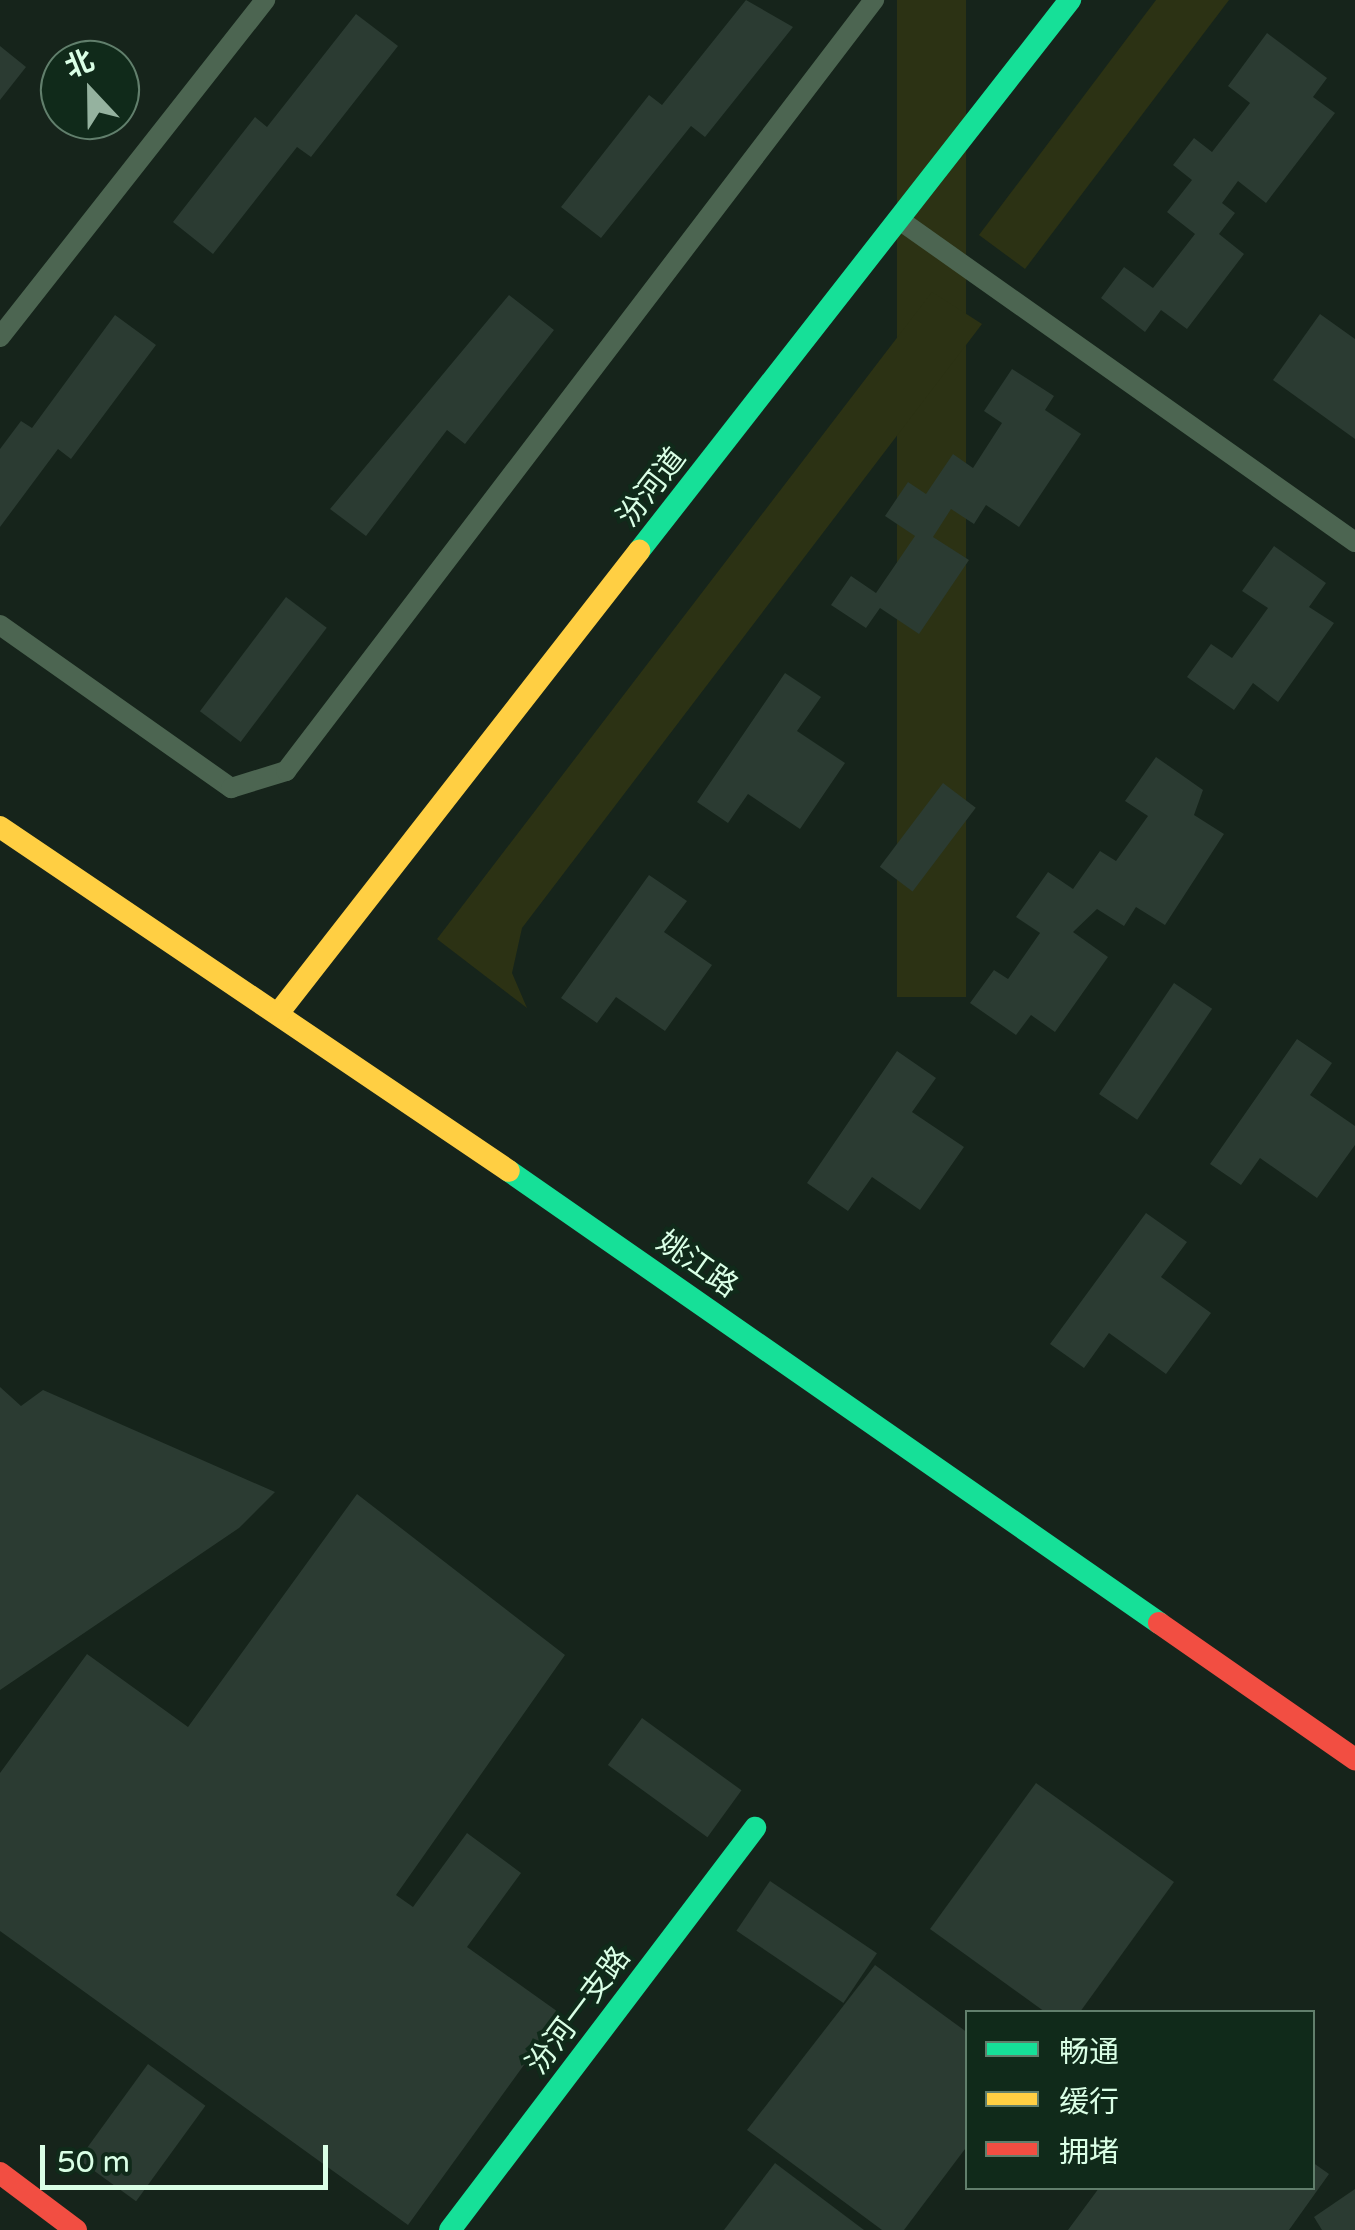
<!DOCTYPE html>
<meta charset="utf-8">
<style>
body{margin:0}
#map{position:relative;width:1355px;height:2230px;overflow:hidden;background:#16241b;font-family:"Varela Round","Noto Sans SC",sans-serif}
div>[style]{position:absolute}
.green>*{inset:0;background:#2c3214;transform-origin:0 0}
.building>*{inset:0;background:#2b3b32;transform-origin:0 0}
.lane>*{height:20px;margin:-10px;padding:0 10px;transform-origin:10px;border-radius:10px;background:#4c6551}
.fast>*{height:22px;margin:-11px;padding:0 11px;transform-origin:11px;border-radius:11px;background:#16e098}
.slow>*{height:22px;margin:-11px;padding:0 11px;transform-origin:11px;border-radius:11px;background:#ffcf43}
.jam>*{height:22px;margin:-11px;padding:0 11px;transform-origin:11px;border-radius:11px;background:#f24e42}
span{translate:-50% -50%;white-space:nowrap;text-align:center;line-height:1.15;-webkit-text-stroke:8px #102a1a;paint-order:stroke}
.street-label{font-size:30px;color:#daffe6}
.legend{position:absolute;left:965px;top:2010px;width:350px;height:180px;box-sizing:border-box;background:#102a1a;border:2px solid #617f6c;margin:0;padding:12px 18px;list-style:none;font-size:30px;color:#daffe6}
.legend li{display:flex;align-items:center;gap:20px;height:50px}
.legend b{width:50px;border:2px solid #617f6c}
.north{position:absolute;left:40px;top:40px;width:100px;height:100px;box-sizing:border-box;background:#102a1a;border:2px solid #617f6c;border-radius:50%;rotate:338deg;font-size:28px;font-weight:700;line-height:40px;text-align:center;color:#daffe6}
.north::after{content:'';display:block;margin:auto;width:35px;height:45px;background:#95b29f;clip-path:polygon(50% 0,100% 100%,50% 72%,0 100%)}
.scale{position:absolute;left:40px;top:2145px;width:288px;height:45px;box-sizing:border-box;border:5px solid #daffe6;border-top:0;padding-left:12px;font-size:30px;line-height:35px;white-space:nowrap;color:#daffe6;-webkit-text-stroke:8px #102a1a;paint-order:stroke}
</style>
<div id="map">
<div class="green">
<i style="left:897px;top:0;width:69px;height:997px"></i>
<i style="clip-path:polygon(1156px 0,1229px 0,1025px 269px,979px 235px)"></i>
<i style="clip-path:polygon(932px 292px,982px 324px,522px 928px,512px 973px,527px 1008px,437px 939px)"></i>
</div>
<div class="building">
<i style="clip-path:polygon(746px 0,793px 27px,705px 137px,691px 126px,601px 238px,561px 207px,649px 95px,662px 105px)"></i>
<i style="clip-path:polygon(356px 14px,398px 46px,311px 157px,297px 147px,213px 254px,173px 222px,255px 117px,267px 127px)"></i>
<i style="clip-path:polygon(1267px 33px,1327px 78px,1313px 97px,1335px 113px,1266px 203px,1238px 181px,1222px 203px,1235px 213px,1219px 234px,1244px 254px,1187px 329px,1161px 310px,1145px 332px,1101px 298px,1124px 267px,1153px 288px,1195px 234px,1167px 212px,1192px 180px,1173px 165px,1194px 138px,1212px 152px,1250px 103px,1228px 86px)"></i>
<i style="clip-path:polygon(0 46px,26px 67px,0 100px)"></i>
<i style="clip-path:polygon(509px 295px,554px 330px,465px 444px,447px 430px,366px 536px,330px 509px)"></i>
<i style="clip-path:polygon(1320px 314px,1355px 339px,1355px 439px,1273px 380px)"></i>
<i style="clip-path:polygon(115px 315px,156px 345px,71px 459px,58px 449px,0 527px,0 449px,21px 421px,32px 428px)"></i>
<i style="clip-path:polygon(1012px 369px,1054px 396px,1045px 410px,1081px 434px,1019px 527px,986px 505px,974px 524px,951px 509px,933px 537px,969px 560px,919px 634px,880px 608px,866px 628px,831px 605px,851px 576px,876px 593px,915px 536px,885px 516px,908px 482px,926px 494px,953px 454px,973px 468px,1002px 423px,984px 411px)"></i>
<i style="clip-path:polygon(1274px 546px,1326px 583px,1309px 607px,1334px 623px,1278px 702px,1253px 683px,1234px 710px,1187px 677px,1211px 644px,1232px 658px,1268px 608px,1242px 591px)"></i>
<i style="left:286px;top:597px;width:51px;height:143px;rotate:37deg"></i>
<i style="clip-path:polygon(785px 673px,821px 697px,797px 731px,845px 763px,800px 829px,748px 794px,728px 823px,697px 802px)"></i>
<i style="clip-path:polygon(1156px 757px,1203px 790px,1194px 815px,1224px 834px,1165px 925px,1136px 907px,1124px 926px,1097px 909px,1073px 932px,1108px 957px,1055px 1032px,1031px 1015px,1016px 1035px,970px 1003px,994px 970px,1008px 979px,1040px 933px,1016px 917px,1048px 872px,1073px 889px,1100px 851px,1116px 861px,1148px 816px,1125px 801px)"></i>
<i style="left:943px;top:783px;width:41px;height:105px;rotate:37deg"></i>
<i style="clip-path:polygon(649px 875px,687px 901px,664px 932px,712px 965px,665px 1031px,616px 997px,597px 1023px,561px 998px)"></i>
<i style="left:1174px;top:983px;width:46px;height:134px;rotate:34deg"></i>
<i style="clip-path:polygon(1297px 1039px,1332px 1063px,1310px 1095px,1355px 1126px,1355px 1145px,1317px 1198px,1260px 1158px,1241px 1185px,1210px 1164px)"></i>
<i style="clip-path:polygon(897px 1051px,936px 1078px,912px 1112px,964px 1147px,920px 1210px,872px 1177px,848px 1211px,807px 1183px)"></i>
<i style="clip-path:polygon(1146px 1213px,1187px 1242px,1161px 1277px,1211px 1313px,1166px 1374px,1109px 1333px,1084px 1368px,1050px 1344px)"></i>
<i style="clip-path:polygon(0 1387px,21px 1406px,43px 1390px,275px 1492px,239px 1528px,0 1690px)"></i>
<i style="clip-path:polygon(357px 1494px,565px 1655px,396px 1895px,413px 1907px,467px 1833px,521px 1873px,467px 1947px,561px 2014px,408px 2225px,0 1931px,0 1773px,87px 1654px,188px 1727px)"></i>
<i style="left:642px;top:1718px;width:123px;height:58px;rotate:36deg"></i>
<i style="clip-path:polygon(1036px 1783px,1174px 1882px,1080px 2012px,1045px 2012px,930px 1929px)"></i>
<i style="left:770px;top:1881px;width:129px;height:60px;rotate:34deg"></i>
<i style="clip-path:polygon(875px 1965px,968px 2033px,968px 2145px,904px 2230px,882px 2230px,747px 2130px)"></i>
<i style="left:148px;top:2064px;width:71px;height:118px;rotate:36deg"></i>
<i style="clip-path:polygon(1312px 2162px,1329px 2174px,1289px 2230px,1068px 2230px,1099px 2188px,1312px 2188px)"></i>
<i style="clip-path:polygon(775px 2163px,864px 2230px,724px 2230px)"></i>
<i style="clip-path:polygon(1355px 2189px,1355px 2230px,1322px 2230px,1314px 2217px)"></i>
</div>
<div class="lane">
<i style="left:901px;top:221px;width:556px;rotate:35.26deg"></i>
<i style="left:0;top:337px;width:429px;rotate:-51.8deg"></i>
<i style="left:0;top:625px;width:283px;rotate:35.2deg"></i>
<i style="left:231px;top:788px;width:58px;rotate:-17.2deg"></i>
<i style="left:286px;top:771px;width:970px;rotate:-52.67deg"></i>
</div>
<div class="fast">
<i style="left:639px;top:551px;width:700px;rotate:-51.97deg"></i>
<i style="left:509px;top:1171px;width:792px;rotate:34.81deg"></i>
<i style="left:450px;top:2230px;width:505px;rotate:-52.81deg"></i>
</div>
<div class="slow">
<i style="left:0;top:827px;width:614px;rotate:34.05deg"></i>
<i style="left:280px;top:1011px;width:584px;rotate:-52.03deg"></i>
</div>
<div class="jam">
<i style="left:1159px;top:1623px;width:239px;rotate:34.8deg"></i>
<i style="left:0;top:2173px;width:95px;rotate:36.9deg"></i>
</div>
<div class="street-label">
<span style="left:652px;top:488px;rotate:-52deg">汾河道</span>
<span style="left:697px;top:1265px;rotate:35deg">姚江路</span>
<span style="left:579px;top:2011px;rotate:-53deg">汾河一支路</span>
</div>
<ul class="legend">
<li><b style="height:12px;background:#16e098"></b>畅通</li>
<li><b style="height:12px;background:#ffcf43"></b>缓行</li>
<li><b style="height:12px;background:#f24e42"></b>拥堵</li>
</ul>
<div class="north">北</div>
<div class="scale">50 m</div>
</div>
